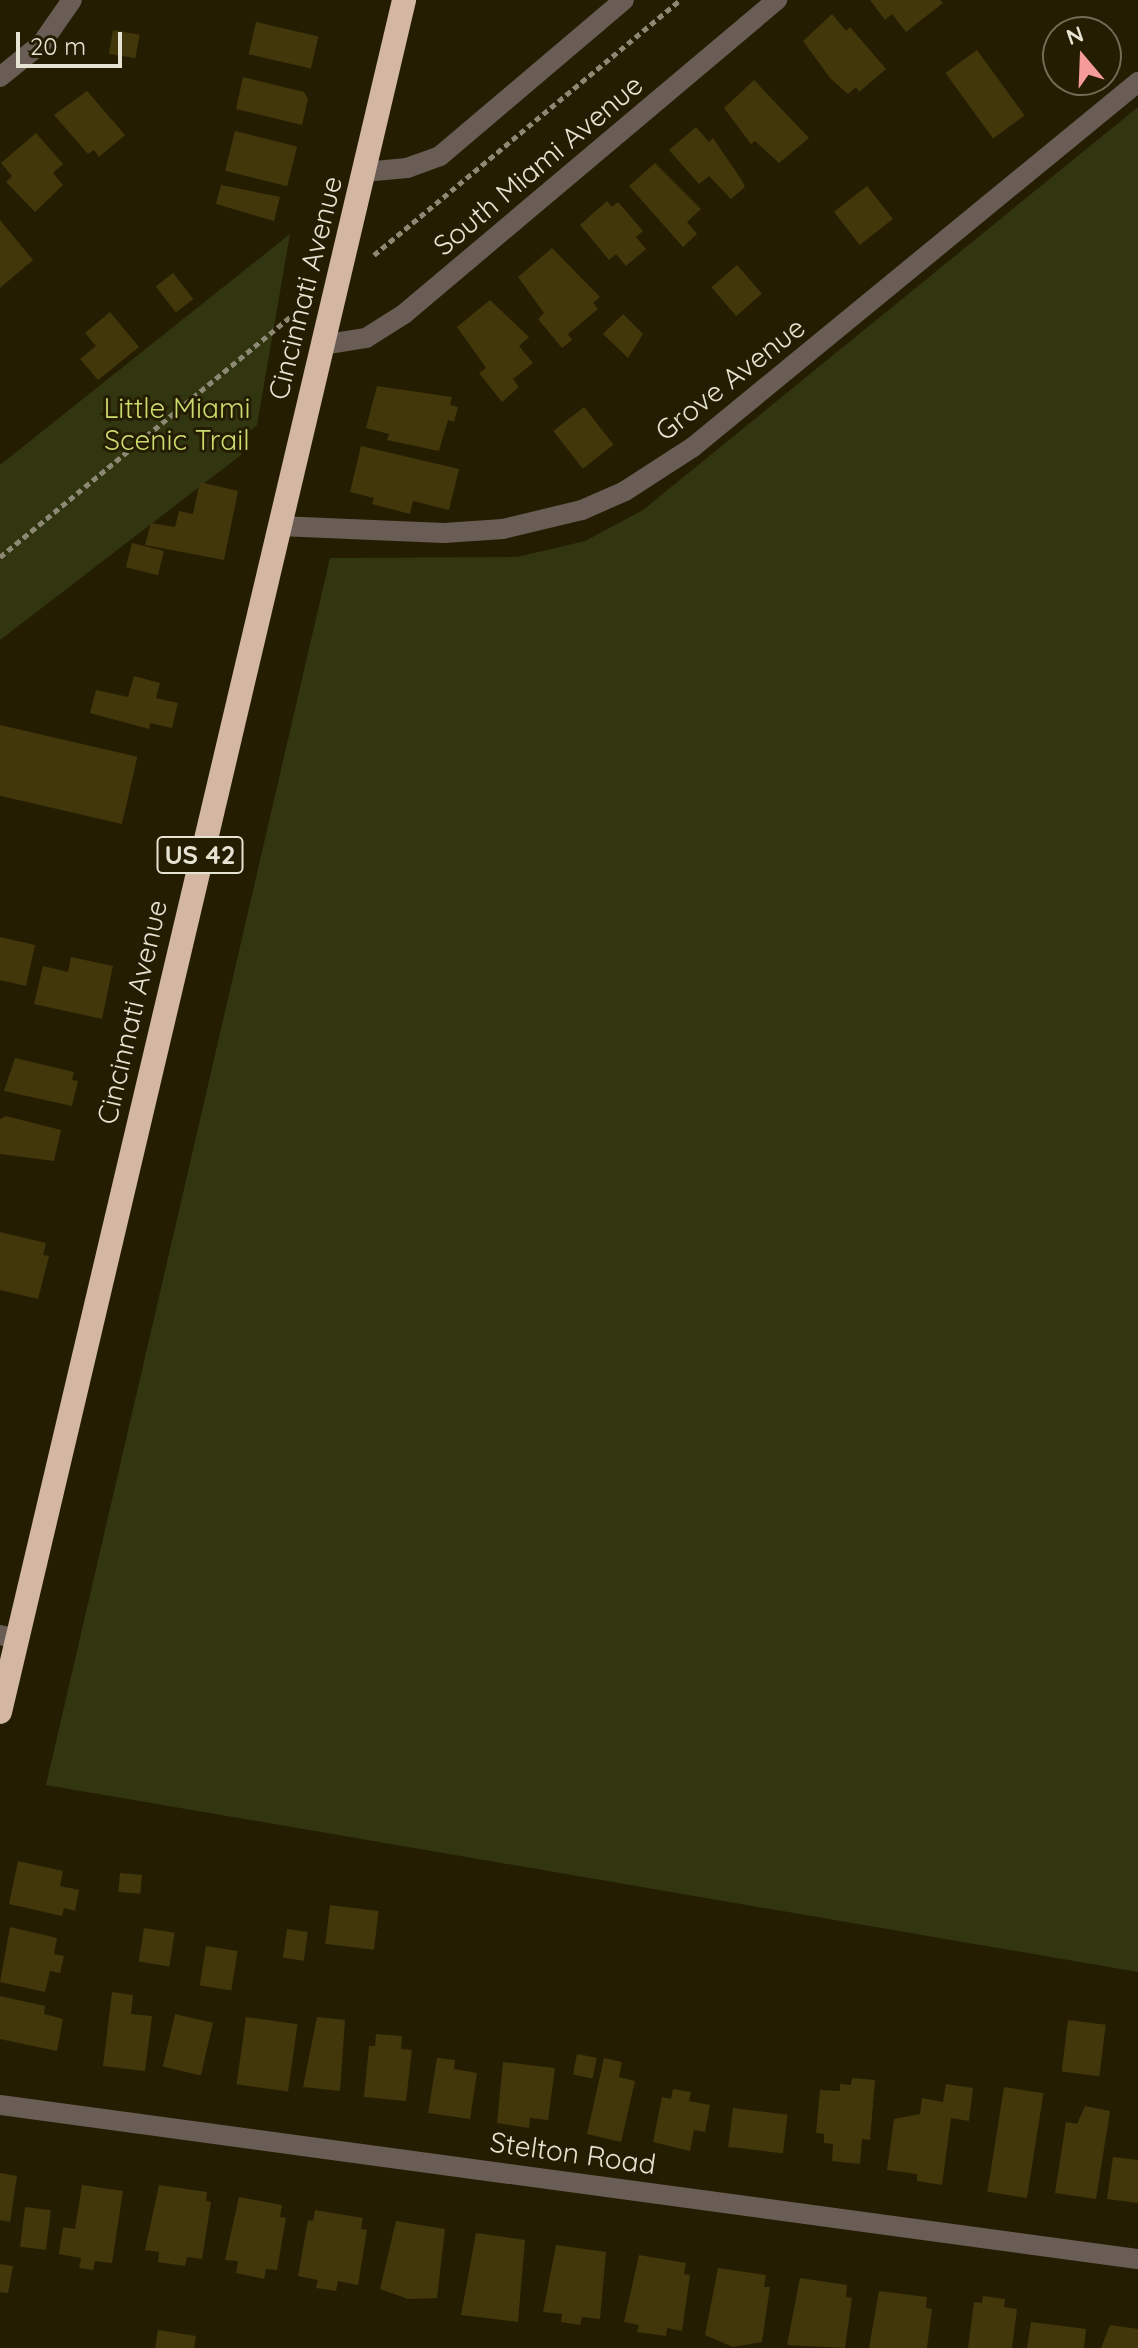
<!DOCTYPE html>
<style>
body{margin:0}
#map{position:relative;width:1138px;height:2348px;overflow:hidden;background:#241d02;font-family:Quicksand,sans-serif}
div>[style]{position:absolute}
.green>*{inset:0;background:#313610}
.building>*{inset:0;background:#42370a;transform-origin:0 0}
.path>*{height:5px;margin-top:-2.5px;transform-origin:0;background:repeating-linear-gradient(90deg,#8d8873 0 6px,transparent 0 10px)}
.lane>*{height:20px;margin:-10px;padding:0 10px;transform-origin:10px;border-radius:10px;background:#695d55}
.street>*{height:20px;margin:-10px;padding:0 10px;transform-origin:10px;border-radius:10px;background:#695d55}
.highway>*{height:24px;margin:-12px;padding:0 12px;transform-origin:12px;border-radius:12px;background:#d4b7a2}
span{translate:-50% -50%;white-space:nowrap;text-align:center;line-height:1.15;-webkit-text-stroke:6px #241d02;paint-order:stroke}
.shield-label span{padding:2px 6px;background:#241d02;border:2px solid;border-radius:6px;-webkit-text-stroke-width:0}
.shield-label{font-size:26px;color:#e7e3d3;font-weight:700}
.street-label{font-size:28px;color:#e7e3d3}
.park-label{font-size:28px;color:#cbdb6f}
.north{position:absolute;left:1042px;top:16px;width:80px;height:80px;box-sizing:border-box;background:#241d02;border:2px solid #726c56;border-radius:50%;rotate:341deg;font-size:22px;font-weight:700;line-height:32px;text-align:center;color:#e7e3d3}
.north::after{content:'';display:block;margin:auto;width:28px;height:36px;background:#f59b9a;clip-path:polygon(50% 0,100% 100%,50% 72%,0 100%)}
.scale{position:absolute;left:16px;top:32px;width:106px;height:36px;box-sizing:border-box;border:4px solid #e7e3d3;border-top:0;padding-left:10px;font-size:24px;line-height:28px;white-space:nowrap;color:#e7e3d3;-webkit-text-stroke:6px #241d02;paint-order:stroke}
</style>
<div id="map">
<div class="green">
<i style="clip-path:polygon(1138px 107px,1138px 1972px,46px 1785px,330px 558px,517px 557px,585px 541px,643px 510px)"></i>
<i style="clip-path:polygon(290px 234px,257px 425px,246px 434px,241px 455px,0 640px,0 465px)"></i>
</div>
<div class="building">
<i style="clip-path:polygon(870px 0,940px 0,943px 3px,906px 32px,892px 14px,885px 20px)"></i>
<i style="clip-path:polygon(832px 14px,846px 31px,850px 27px,886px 69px,859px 92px,856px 87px,848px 94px,830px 78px,803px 41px)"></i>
<i style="left:256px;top:22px;width:64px;height:33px;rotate:13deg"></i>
<i style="left:113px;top:30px;width:27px;height:24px;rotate:10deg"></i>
<i style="left:977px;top:50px;width:81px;height:39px;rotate:54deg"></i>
<i style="clip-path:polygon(243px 77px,304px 92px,308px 99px,302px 125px,236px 109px)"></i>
<i style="clip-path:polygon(754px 80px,809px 138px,779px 163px,755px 141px,751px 144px,724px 108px)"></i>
<i style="clip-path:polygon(87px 91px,125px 135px,99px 157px,94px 150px,88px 154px,54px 115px)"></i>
<i style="clip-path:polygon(696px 127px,709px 142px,713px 138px,741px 179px,745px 187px,731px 199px,709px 176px,699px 184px,669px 150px)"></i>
<i style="left:235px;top:131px;width:64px;height:41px;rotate:14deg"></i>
<i style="clip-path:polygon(36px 133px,63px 164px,53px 173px,63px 185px,35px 212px,6px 182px,12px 176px,1px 163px)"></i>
<i style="clip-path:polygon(655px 163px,701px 209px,687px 222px,697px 234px,683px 247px,629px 186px)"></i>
<i style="clip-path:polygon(221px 185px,280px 197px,274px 221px,216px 204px)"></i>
<i style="left:867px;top:186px;width:42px;height:42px;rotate:52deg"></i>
<i style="clip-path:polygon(607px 201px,612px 207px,618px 202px,643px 231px,636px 237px,646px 249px,626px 266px,616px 254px,609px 260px,580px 225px)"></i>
<i style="clip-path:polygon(0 220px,33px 260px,0 288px)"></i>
<i style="clip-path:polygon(552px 248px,600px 297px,593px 303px,598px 309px,568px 334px,572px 340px,562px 348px,538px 319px,544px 313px,518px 277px)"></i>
<i style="left:737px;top:265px;width:38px;height:34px;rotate:49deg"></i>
<i style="left:173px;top:273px;width:33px;height:22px;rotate:52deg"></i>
<i style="clip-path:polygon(490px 300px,529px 337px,519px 346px,533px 363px,513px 379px,519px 387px,502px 402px,479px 373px,486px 368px,457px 327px)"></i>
<i style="clip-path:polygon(110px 312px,139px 347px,98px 380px,80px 359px,96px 346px,85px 333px)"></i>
<i style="clip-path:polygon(623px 314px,643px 334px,628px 358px,603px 334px)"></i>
<i style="clip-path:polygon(377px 386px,452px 397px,450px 405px,458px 407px,454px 422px,448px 420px,439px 451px,387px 440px,389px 434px,366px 428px)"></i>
<i style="left:584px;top:407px;width:48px;height:39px;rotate:52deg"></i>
<i style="clip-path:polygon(361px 446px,459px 469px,449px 510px,413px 501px,410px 514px,372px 504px,374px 498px,350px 492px)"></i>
<i style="clip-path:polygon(200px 482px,238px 491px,224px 560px,145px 545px,151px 523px,175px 527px,179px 511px,193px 514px)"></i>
<i style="left:132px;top:543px;width:33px;height:25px;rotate:14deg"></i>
<i style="clip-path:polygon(134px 676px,160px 683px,156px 698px,178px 703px,172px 728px,150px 723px,149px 729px,90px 713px,96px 690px,128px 697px)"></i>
<i style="left:0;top:725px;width:141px;height:69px;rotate:13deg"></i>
<i style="clip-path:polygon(0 937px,35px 945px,26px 986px,0 980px)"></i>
<i style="clip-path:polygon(71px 957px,113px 966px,102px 1019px,34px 1004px,43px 966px,68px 972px)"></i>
<i style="clip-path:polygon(15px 1058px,74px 1072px,72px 1080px,78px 1081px,72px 1106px,4px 1091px)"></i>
<i style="clip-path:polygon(6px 1116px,61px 1130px,54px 1161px,0 1154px,0 1119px)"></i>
<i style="clip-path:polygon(0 1232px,46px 1243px,43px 1255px,49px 1256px,38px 1299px,0 1290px)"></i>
<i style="clip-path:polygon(18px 1861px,63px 1871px,60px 1886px,79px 1890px,75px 1911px,64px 1908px,62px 1916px,9px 1904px)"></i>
<i style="left:120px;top:1873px;width:22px;height:19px;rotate:5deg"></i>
<i style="left:330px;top:1905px;width:49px;height:39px;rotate:7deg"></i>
<i style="clip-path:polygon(10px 1927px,57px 1938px,54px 1954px,64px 1956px,60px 1973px,50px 1971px,45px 1992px,0 1982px)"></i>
<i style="left:144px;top:1928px;width:31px;height:34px;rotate:9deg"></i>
<i style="left:287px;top:1929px;width:21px;height:29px;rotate:8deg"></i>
<i style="left:206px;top:1946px;width:32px;height:40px;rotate:9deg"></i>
<i style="clip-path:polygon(112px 1992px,133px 1995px,131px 2014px,152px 2016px,145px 2071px,103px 2066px)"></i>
<i style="clip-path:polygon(0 1996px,45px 2006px,44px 2014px,63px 2019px,57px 2051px,0 2039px)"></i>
<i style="left:175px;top:2014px;width:39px;height:54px;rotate:13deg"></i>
<i style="left:246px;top:2017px;width:52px;height:68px;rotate:8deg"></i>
<i style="clip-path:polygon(317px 2017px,345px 2020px,340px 2091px,303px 2087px)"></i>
<i style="left:1068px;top:2020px;width:38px;height:52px;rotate:7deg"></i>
<i style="clip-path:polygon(376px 2034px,402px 2036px,401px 2049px,412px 2050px,406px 2101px,364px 2097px,369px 2046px,375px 2046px)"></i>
<i style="left:577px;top:2054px;width:20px;height:21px;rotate:11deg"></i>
<i style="clip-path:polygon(437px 2058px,455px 2060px,454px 2069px,477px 2073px,470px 2119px,428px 2113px)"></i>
<i style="clip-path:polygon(604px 2058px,622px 2062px,619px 2077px,635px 2081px,621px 2142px,587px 2134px)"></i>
<i style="clip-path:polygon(503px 2062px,555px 2068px,548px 2120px,530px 2118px,529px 2128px,497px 2123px)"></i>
<i style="clip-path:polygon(852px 2078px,875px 2080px,870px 2140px,862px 2139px,860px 2164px,832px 2161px,833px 2144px,824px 2143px,824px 2134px,816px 2133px,820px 2090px,840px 2091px,840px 2084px,851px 2085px)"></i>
<i style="clip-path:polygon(946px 2084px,973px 2088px,969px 2121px,951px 2118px,942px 2185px,917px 2181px,917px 2174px,887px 2170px,894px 2119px,920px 2114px,922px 2098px,943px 2102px)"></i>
<i style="left:1004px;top:2087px;width:40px;height:106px;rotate:9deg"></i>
<i style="clip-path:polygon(673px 2089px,691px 2092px,689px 2101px,710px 2105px,705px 2132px,694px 2130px,690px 2151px,653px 2142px,662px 2097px,671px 2099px)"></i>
<i style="clip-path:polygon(1085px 2106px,1110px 2111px,1096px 2199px,1055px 2193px,1066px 2122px,1077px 2124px)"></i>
<i style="left:733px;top:2108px;width:55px;height:39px;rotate:7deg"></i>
<i style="clip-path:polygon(1113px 2157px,1138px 2160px,1138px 2203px,1107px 2199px)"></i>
<i style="clip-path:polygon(0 2173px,17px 2176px,10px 2222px,0 2220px)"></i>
<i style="clip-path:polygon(82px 2185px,123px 2191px,112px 2263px,95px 2261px,93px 2270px,79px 2268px,81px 2258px,59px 2254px,63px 2227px,75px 2229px)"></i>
<i style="clip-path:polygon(159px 2185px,207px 2192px,206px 2201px,211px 2202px,202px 2259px,187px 2257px,185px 2266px,158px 2262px,159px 2252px,145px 2250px)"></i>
<i style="clip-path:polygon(239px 2197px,282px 2205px,280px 2217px,286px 2218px,277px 2270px,266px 2269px,264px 2279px,236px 2273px,238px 2261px,225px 2260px)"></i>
<i style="left:25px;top:2207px;width:26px;height:40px;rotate:7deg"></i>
<i style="clip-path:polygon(315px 2210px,363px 2218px,361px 2229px,367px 2230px,358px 2285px,338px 2281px,336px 2291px,316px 2288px,318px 2280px,298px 2276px,308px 2220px,313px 2221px)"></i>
<i style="clip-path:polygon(396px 2221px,445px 2229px,437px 2298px,408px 2299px,380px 2289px)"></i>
<i style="clip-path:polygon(476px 2233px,525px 2240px,518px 2322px,461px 2315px)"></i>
<i style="clip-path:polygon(556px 2245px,606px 2252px,600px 2319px,582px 2317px,580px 2325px,561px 2322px,562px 2314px,543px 2312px)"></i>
<i style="clip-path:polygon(639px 2255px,686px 2263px,684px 2274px,690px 2275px,682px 2331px,667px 2328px,666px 2336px,637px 2332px,639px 2325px,624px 2322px)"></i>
<i style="clip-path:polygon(0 2264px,13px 2266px,8px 2293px,0 2292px)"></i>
<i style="clip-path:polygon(718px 2268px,766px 2275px,764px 2287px,770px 2287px,762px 2342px,733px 2347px,705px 2335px)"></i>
<i style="clip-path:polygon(800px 2278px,847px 2285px,846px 2297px,852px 2298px,845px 2348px,787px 2345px)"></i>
<i style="clip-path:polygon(879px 2291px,927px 2297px,926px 2308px,932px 2309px,927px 2348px,869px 2348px)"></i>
<i style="clip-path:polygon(983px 2296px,1005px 2299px,1004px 2307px,1017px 2309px,1012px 2348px,968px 2348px,974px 2302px,982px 2303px)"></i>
<i style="clip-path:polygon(1031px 2322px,1086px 2329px,1084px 2348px,1027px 2348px)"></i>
<i style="clip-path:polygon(1110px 2325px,1138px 2329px,1138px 2348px,1101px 2348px)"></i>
<i style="clip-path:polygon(158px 2330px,196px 2336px,194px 2348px,155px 2348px)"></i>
</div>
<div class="path">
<i style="left:374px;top:255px;width:398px;rotate:-39.8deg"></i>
<i style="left:0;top:557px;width:391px;rotate:-39.6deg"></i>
</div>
<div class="lane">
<i style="left:0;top:1635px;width:17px;rotate:13deg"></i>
</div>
<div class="street">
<i style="left:0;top:77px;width:54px;rotate:-39deg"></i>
<i style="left:42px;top:43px;width:52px;rotate:-55.1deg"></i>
<i style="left:364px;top:172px;width:43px;rotate:-5.3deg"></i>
<i style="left:407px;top:168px;width:35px;rotate:-20deg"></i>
<i style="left:440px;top:156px;width:241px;rotate:-40.3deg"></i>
<i style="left:322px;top:345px;width:45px;rotate:-9deg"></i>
<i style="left:366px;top:338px;width:45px;rotate:-32.3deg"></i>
<i style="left:404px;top:314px;width:488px;rotate:-40.1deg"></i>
<i style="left:279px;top:526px;width:165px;rotate:2.4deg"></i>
<i style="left:444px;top:533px;width:59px;rotate:-3.9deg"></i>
<i style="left:503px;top:529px;width:81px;rotate:-13.5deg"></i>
<i style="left:582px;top:510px;width:47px;rotate:-23.8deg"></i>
<i style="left:625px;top:491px;width:81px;rotate:-32.9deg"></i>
<i style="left:693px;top:447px;width:576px;rotate:-39.36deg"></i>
<i style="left:0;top:2105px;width:1148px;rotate:7.71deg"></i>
</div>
<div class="highway">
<i style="left:0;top:1712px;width:1759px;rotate:-76.72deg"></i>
</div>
<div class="shield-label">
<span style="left:200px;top:855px">US 42</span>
</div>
<div class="street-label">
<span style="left:538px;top:165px;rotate:-40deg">South Miami Avenue</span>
<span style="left:305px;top:288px;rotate:-76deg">Cincinnati Avenue</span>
<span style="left:730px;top:379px;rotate:-38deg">Grove Avenue</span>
<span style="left:132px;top:1012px;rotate:-77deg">Cincinnati Avenue</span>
<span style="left:573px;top:2153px;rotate:8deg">Stelton Road</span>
</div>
<div class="park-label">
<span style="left:177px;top:424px">Little Miami<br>Scenic Trail</span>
</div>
<div class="north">N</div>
<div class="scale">20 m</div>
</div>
